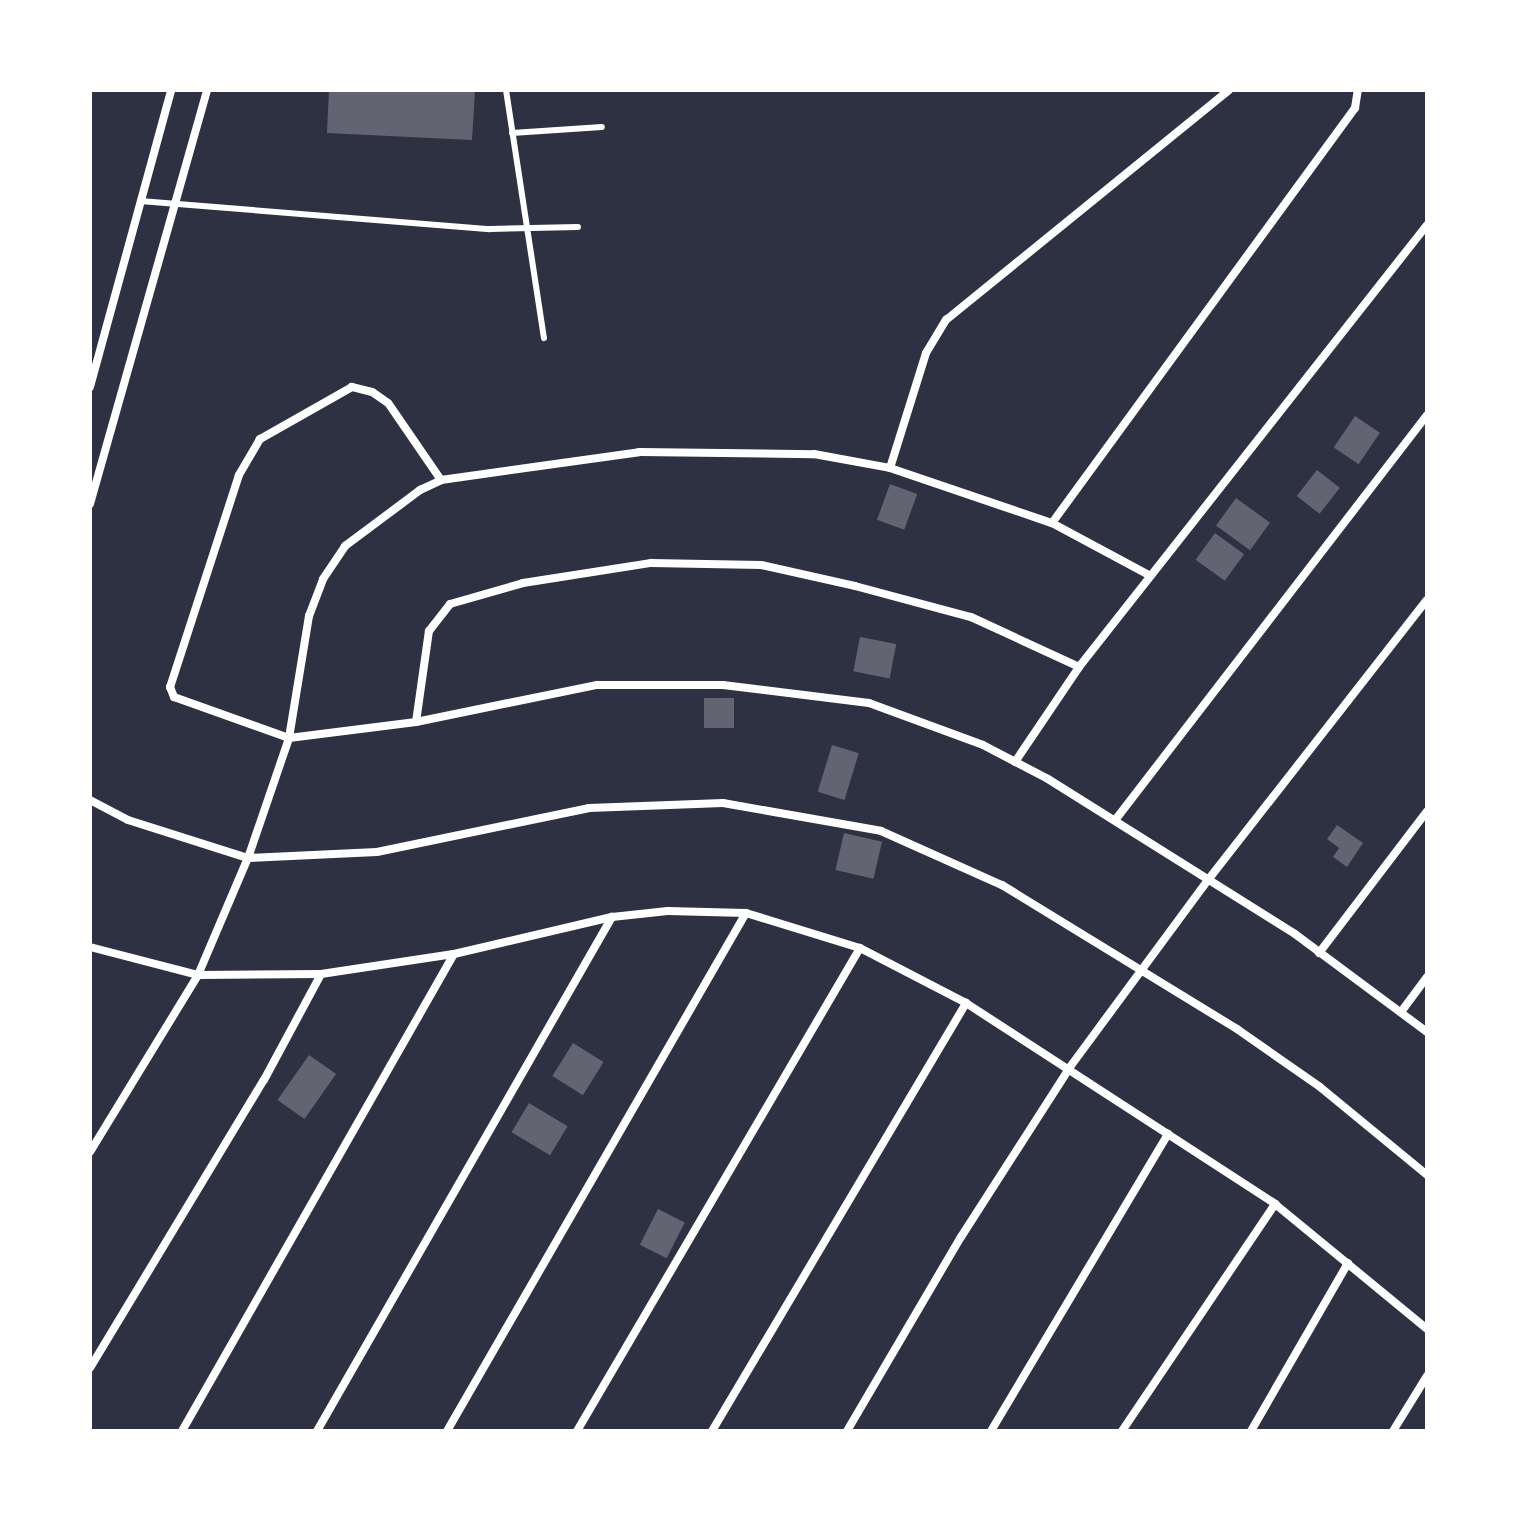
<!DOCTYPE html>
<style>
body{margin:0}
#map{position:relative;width:1517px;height:1521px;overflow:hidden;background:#2d3142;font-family:Mulish,sans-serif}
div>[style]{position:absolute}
.building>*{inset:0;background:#626471;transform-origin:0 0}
.service>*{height:6px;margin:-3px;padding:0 3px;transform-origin:3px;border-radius:3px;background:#fff}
.minor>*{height:8px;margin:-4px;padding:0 4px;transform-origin:4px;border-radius:4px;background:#fff}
span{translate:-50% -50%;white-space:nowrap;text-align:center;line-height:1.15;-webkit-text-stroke:6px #fff;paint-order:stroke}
.frame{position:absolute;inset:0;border:92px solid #fff;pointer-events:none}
</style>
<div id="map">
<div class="building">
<i style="clip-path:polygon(329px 90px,475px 90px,472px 140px,327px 133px)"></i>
<i style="left:1355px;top:416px;width:30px;height:38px;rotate:34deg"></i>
<i style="left:1317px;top:470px;width:29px;height:33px;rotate:38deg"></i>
<i style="left:890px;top:484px;width:29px;height:38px;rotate:20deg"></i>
<i style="left:1236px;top:498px;width:42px;height:34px;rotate:36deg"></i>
<i style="left:1215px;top:533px;width:36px;height:33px;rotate:36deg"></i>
<i style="left:860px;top:637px;width:37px;height:35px;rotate:11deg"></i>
<i style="left:704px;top:698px;width:30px;height:30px"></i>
<i style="left:832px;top:745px;width:28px;height:49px;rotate:17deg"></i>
<i style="clip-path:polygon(1337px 825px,1363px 843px,1347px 867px,1333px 857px,1339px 848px,1327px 839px)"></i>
<i style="left:844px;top:833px;width:39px;height:38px;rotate:13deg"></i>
<i style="left:573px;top:1043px;width:36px;height:39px;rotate:32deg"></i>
<i style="left:309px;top:1055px;width:33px;height:55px;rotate:35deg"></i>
<i style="left:529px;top:1103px;width:45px;height:34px;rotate:31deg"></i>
<i style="left:658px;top:1209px;width:30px;height:40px;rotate:27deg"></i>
</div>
<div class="service">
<i style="left:506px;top:90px;width:251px;rotate:81.3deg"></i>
<i style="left:512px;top:133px;width:90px;rotate:-3.8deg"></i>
<i style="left:140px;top:201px;width:351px;rotate:4.6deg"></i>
<i style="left:490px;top:229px;width:88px;rotate:-1.3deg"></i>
</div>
<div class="minor">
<i style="left:90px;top:387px;width:308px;rotate:-74.7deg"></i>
<i style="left:890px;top:468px;width:121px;rotate:-72.6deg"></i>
<i style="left:926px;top:353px;width:39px;rotate:-59deg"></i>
<i style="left:946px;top:320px;width:365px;rotate:-39.1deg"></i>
<i style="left:441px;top:480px;width:93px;rotate:-124.5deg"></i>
<i style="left:388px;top:403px;width:19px;rotate:-145deg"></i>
<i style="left:372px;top:392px;width:21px;rotate:-166deg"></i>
<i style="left:352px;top:387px;width:106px;rotate:150.5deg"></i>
<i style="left:260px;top:439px;width:42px;rotate:120.3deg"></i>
<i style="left:239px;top:475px;width:223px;rotate:108deg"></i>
<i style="left:170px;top:687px;width:11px;rotate:68deg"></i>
<i style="left:174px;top:697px;width:122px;rotate:19.6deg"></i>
<i style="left:289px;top:738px;width:128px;rotate:-7.2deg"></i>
<i style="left:416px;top:722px;width:185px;rotate:-11.6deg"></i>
<i style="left:597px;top:685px;width:126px"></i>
<i style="left:723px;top:685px;width:147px;rotate:7deg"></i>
<i style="left:869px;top:703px;width:121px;rotate:20.2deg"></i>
<i style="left:983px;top:745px;width:73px;rotate:27.6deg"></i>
<i style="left:1048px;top:779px;width:292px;rotate:32.1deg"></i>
<i style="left:1295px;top:934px;width:164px;rotate:36.6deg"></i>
<i style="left:90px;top:504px;width:430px;rotate:-74.2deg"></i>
<i style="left:1052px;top:523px;width:514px;rotate:-53.87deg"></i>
<i style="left:1355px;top:108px;width:18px;rotate:-81deg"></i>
<i style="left:416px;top:722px;width:92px;rotate:-81.9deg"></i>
<i style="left:429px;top:631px;width:34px;rotate:-52deg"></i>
<i style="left:450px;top:604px;width:76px;rotate:-16deg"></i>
<i style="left:523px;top:583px;width:130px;rotate:-8.9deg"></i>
<i style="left:651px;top:563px;width:110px;rotate:1deg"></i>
<i style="left:761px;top:565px;width:96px;rotate:12.6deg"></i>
<i style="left:855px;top:586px;width:120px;rotate:15deg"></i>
<i style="left:971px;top:617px;width:119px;rotate:24.8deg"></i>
<i style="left:1015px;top:762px;width:115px;rotate:-56deg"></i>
<i style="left:1079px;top:667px;width:563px;rotate:-51.79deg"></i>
<i style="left:90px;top:800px;width:43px;rotate:27.8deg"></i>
<i style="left:128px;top:820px;width:126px;rotate:17.6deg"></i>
<i style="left:248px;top:858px;width:129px;rotate:-2.7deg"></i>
<i style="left:377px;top:852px;width:217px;rotate:-11.7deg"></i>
<i style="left:589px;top:808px;width:134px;rotate:-2.1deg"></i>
<i style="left:723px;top:803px;width:160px;rotate:10deg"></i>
<i style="left:881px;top:831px;width:133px;rotate:24.1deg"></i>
<i style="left:1002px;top:885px;width:276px;rotate:31.5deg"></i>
<i style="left:1237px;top:1029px;width:101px;rotate:34.9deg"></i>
<i style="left:1320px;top:1087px;width:139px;rotate:39.4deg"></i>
<i style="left:1116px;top:819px;width:510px;rotate:-52.41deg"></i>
<i style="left:90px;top:947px;width:112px;rotate:14.5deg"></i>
<i style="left:198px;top:975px;width:123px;rotate:-0.5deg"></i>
<i style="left:321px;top:974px;width:134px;rotate:-8.6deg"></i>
<i style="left:454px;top:954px;width:162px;rotate:-13.2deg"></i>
<i style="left:612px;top:917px;width:56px;rotate:-6.1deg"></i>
<i style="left:668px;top:911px;width:78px;rotate:1.5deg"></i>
<i style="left:746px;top:913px;width:119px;rotate:17.1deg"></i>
<i style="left:860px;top:948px;width:119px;rotate:27.4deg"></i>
<i style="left:966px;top:1003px;width:369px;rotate:33deg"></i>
<i style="left:1275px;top:1204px;width:197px;rotate:39.4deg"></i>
<i style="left:1319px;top:953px;width:178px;rotate:-52.7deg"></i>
<i style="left:1401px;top:1012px;width:44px;rotate:-53.4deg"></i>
<i style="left:90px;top:1152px;width:207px;rotate:-58.6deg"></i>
<i style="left:198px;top:975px;width:127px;rotate:-66.9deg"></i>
<i style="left:248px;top:858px;width:127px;rotate:-71.1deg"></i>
<i style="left:289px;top:738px;width:124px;rotate:-80.7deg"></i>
<i style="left:309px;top:616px;width:40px;rotate:-69deg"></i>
<i style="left:323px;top:579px;width:40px;rotate:-56deg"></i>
<i style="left:345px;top:546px;width:94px;rotate:-36.7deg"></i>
<i style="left:420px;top:490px;width:23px;rotate:-25deg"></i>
<i style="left:441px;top:480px;width:200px;rotate:-8deg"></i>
<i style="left:639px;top:452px;width:175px;rotate:0.7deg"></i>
<i style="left:814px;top:454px;width:77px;rotate:10.4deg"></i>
<i style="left:890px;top:468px;width:171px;rotate:18.8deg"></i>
<i style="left:1052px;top:523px;width:112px;rotate:28.2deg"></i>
<i style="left:90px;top:1368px;width:336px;rotate:-58.9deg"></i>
<i style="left:264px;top:1080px;width:120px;rotate:-61.7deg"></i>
<i style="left:182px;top:1431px;width:549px;rotate:-60.31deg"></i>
<i style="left:317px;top:1431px;width:593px;rotate:-60.15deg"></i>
<i style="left:447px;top:1431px;width:598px;rotate:-60.01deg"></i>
<i style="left:577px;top:1431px;width:560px;rotate:-59.63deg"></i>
<i style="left:712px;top:1431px;width:498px;rotate:-59.3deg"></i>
<i style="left:847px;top:1431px;width:225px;rotate:-59.6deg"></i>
<i style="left:961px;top:1237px;width:202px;rotate:-57.3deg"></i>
<i style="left:1070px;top:1067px;width:232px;rotate:-53.6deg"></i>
<i style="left:1208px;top:880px;width:355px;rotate:-52deg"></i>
<i style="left:991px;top:1431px;width:346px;rotate:-59.2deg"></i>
<i style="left:1122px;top:1431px;width:274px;rotate:-56deg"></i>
<i style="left:1251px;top:1431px;width:194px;rotate:-60deg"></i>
<i style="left:1393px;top:1431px;width:65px;rotate:-58.3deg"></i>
</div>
<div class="frame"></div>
</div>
